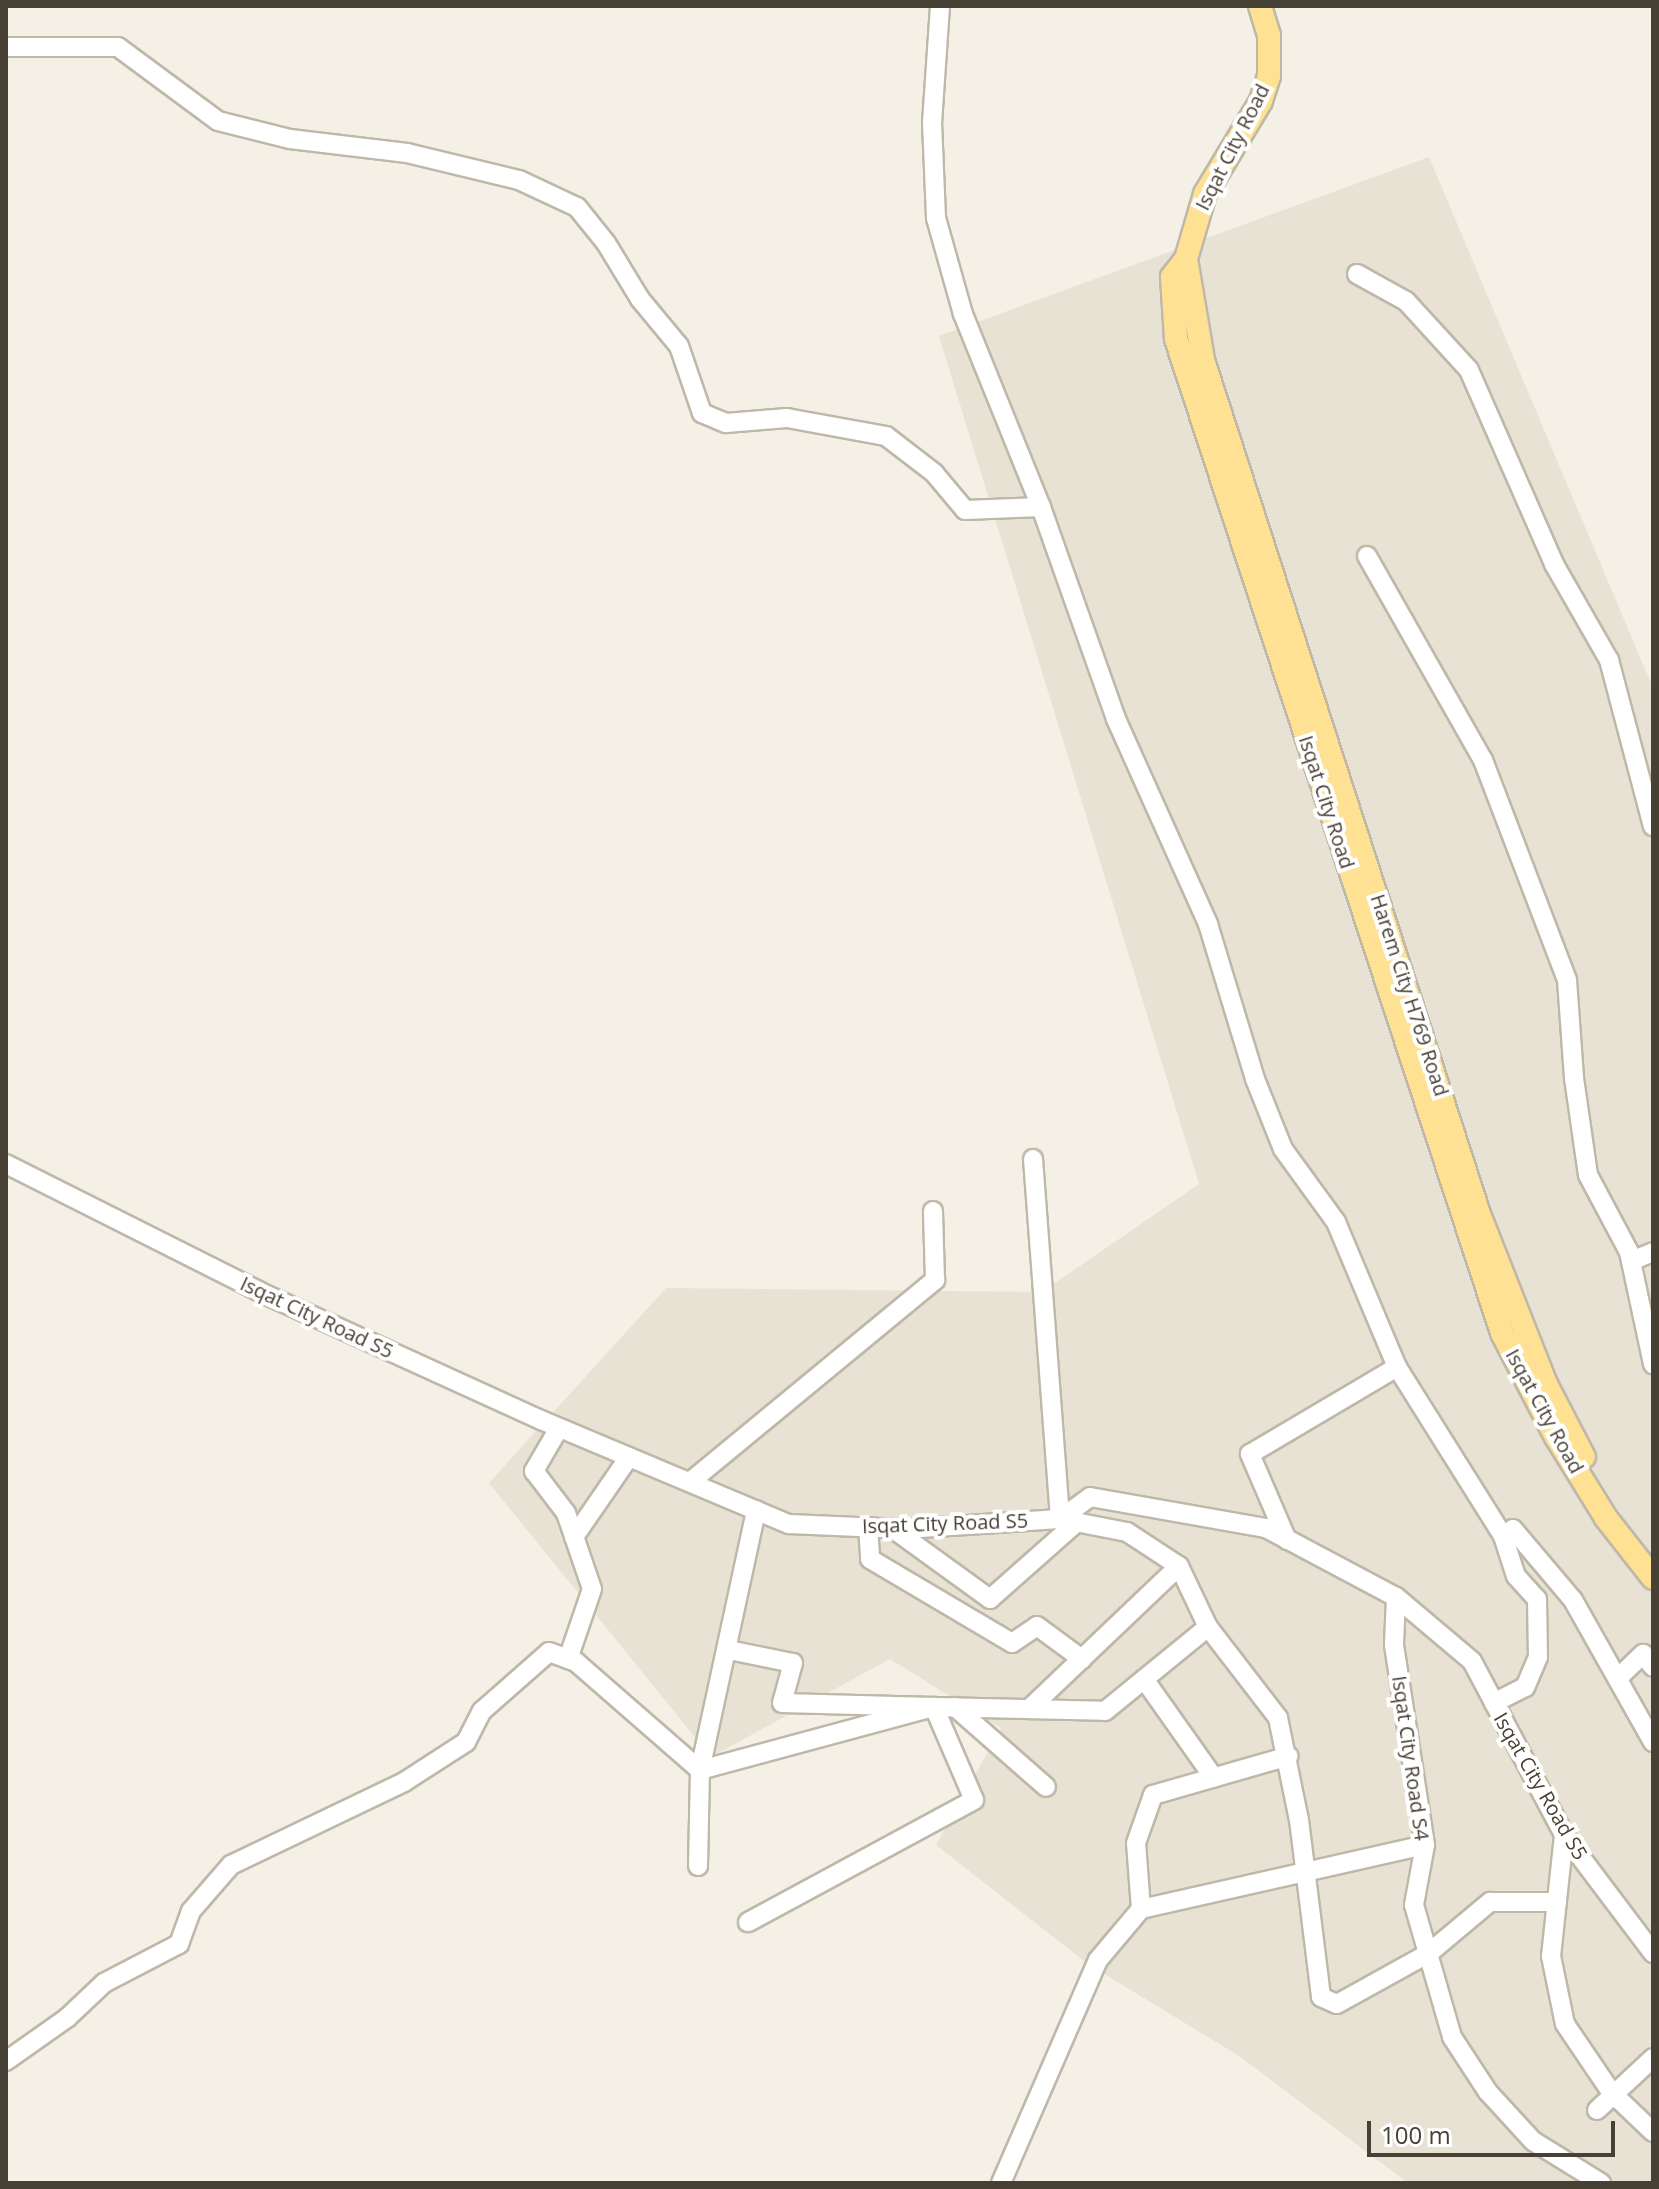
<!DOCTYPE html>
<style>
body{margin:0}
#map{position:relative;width:1659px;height:2189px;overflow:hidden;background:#f4f0e6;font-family:"Open Sans",sans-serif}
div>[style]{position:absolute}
.residential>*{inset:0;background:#e8e2d4}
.roads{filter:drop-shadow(2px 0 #bfb8a9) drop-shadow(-2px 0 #bfb8a9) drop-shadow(0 2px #bfb8a9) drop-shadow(0 -2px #bfb8a9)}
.minor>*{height:18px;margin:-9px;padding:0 9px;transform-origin:9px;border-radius:9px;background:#fff}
.major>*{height:22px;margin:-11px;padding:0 11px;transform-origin:11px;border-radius:11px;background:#ffe194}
span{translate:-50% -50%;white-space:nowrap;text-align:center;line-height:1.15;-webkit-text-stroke:8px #fff;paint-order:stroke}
.street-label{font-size:20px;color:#474035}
.frame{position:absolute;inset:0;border:8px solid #474035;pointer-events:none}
.scale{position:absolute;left:1367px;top:2121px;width:248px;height:36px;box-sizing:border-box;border:4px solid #474035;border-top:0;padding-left:10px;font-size:24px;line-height:28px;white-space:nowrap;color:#474035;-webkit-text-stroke:6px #fff;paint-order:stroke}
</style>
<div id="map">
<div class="residential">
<i style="clip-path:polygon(1429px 157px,1653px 688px,1653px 2183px,1408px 2183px,1239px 2056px,1088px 1964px,936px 1845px,1001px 1728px,890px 1659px,711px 1757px,489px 1483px,666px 1288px,1042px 1292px,1199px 1184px,939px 336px)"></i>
</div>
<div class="roads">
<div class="minor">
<i style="left:940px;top:6px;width:116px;rotate:93.9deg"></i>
<i style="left:932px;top:122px;width:96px;rotate:87.6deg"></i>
<i style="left:936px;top:218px;width:100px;rotate:74.3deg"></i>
<i style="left:963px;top:314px;width:208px;rotate:68deg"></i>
<i style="left:1041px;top:507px;width:225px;rotate:70.5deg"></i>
<i style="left:1116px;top:719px;width:225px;rotate:65.8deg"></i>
<i style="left:1208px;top:924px;width:162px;rotate:73.1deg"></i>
<i style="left:1255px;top:1079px;width:75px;rotate:68.2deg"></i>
<i style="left:1283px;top:1149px;width:90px;rotate:54deg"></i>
<i style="left:1336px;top:1222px;width:157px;rotate:67.2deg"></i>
<i style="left:1397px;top:1367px;width:199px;rotate:57.9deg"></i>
<i style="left:1503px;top:1536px;width:42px;rotate:72deg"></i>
<i style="left:1516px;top:1576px;width:31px;rotate:48deg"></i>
<i style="left:1537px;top:1599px;width:58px;rotate:89deg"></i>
<i style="left:1538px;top:1657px;width:33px;rotate:113deg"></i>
<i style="left:1525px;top:1687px;width:35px;rotate:153deg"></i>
<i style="left:6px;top:47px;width:112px"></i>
<i style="left:118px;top:47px;width:124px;rotate:36.5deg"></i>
<i style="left:218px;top:121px;width:74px;rotate:14deg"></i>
<i style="left:290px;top:139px;width:118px;rotate:6.8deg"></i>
<i style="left:407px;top:153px;width:115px;rotate:13.6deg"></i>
<i style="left:519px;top:180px;width:64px;rotate:25deg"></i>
<i style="left:577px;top:207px;width:46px;rotate:51.1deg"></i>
<i style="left:606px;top:243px;width:66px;rotate:58.7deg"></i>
<i style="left:640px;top:299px;width:61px;rotate:50.3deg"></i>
<i style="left:679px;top:346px;width:71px;rotate:71.1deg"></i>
<i style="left:702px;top:413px;width:26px;rotate:23deg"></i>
<i style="left:726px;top:423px;width:61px;rotate:-4.7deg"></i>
<i style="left:787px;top:418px;width:101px;rotate:10.3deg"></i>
<i style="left:886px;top:436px;width:61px;rotate:37.6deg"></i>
<i style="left:934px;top:473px;width:48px;rotate:50deg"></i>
<i style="left:965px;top:510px;width:76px;rotate:-2.3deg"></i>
<i style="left:1357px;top:274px;width:56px;rotate:28.9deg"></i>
<i style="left:1406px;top:301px;width:93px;rotate:47.6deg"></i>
<i style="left:1469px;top:370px;width:212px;rotate:66.3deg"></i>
<i style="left:1554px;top:564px;width:111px;rotate:60.2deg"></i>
<i style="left:1609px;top:660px;width:172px;rotate:75.2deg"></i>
<i style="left:1367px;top:556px;width:235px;rotate:60.4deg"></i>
<i style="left:1483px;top:760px;width:235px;rotate:69.1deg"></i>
<i style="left:1567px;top:980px;width:98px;rotate:85.9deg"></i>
<i style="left:1574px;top:1078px;width:98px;rotate:81.8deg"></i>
<i style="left:1588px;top:1175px;width:87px;rotate:62deg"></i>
<i style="left:1629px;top:1252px;width:115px;rotate:77.9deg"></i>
<i style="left:1033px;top:1159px;width:361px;rotate:85.7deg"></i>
<i style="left:1060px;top:1519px;width:68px;rotate:11deg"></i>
<i style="left:1127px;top:1532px;width:62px;rotate:33.2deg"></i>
<i style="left:1179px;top:1566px;width:68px;rotate:64.6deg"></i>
<i style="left:1208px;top:1627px;width:115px;rotate:52.4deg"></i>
<i style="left:1278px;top:1718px;width:104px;rotate:78.4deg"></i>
<i style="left:1299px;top:1820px;width:178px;rotate:82.9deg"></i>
<i style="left:1321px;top:1997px;width:17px;rotate:24deg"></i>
<i style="left:1337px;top:2004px;width:105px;rotate:-29deg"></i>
<i style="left:1429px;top:1953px;width:80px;rotate:-39.9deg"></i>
<i style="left:1490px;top:1902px;width:67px"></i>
<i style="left:6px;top:1164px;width:284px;rotate:26.7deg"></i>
<i style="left:260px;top:1292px;width:309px;rotate:24.5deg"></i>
<i style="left:541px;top:1420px;width:269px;rotate:22.8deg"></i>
<i style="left:789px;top:1524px;width:116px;rotate:2.5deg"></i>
<i style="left:905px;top:1529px;width:155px;rotate:-3.7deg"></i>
<i style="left:1060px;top:1519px;width:37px;rotate:-36deg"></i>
<i style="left:1090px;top:1497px;width:179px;rotate:10deg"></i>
<i style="left:1266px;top:1528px;width:147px;rotate:28deg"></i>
<i style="left:1396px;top:1597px;width:99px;rotate:40.1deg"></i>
<i style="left:1472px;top:1661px;width:197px;rotate:62.1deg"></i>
<i style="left:1564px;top:1835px;width:148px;rotate:53deg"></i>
<i style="left:1631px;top:1261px;width:24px;rotate:-22deg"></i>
<i style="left:559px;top:1428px;width:50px;rotate:120.2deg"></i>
<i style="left:534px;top:1471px;width:53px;rotate:52.7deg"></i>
<i style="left:566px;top:1513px;width:80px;rotate:71.1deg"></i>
<i style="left:592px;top:1589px;width:74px;rotate:108.9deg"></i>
<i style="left:690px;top:1482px;width:318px;rotate:-39.5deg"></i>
<i style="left:935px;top:1280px;width:69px;rotate:-91.7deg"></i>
<i style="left:868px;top:1527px;width:32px;rotate:86deg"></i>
<i style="left:870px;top:1559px;width:165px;rotate:30.6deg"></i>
<i style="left:1012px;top:1643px;width:30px;rotate:-34deg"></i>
<i style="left:1037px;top:1626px;width:56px;rotate:36.3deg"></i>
<i style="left:892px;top:1528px;width:121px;rotate:35.9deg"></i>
<i style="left:990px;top:1599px;width:115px;rotate:-41.5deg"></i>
<i style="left:1503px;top:1536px;width:12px;rotate:-35deg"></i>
<i style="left:1513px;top:1529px;width:93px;rotate:49.8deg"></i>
<i style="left:1573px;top:1600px;width:163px;rotate:60.6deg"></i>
<i style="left:574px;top:1537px;width:97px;rotate:-55.5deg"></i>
<i style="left:1287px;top:1540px;width:94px;rotate:-113.3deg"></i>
<i style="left:1250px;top:1454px;width:171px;rotate:-30.6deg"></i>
<i style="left:1396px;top:1597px;width:48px;rotate:92.4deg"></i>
<i style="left:1394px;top:1645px;width:202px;rotate:81.2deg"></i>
<i style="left:1425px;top:1845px;width:61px;rotate:100.4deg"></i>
<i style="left:1414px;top:1905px;width:137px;rotate:73.9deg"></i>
<i style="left:1452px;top:2037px;width:66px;rotate:56.8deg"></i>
<i style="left:1488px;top:2092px;width:67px;rotate:47.4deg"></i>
<i style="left:1533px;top:2141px;width:80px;rotate:31.7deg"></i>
<i style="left:729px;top:1650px;width:65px;rotate:11.5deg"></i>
<i style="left:793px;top:1663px;width:41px;rotate:105.4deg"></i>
<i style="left:782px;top:1703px;width:152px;rotate:1.5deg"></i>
<i style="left:934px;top:1707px;width:101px;rotate:66.7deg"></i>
<i style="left:974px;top:1800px;width:257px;rotate:151.6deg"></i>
<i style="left:1618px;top:1678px;width:35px;rotate:-44deg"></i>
<i style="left:1643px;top:1654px;width:16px;rotate:52deg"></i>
<i style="left:1144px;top:1679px;width:121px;rotate:54.7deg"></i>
<i style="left:955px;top:1707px;width:121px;rotate:41.3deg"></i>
<i style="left:1029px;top:1709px;width:207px;rotate:-43.6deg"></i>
<i style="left:1564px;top:1835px;width:122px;rotate:96.1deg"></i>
<i style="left:1551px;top:1956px;width:69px;rotate:78.4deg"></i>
<i style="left:1565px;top:2024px;width:82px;rotate:55.9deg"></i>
<i style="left:1611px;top:2092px;width:58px;rotate:43.6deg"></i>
<i style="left:698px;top:1866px;width:96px;rotate:-88.8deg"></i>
<i style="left:700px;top:1770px;width:266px;rotate:-77.8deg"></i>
<i style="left:1141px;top:1909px;width:66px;rotate:-94.3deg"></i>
<i style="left:1136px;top:1843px;width:51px;rotate:-70.5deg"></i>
<i style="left:1153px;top:1795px;width:141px;rotate:-16deg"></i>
<i style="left:6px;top:2061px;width:75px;rotate:-35.2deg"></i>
<i style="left:67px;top:2018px;width:51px;rotate:-43.4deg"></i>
<i style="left:104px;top:1983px;width:85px;rotate:-27.5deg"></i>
<i style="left:179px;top:1944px;width:35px;rotate:-70deg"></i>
<i style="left:191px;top:1911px;width:61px;rotate:-49deg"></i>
<i style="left:231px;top:1865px;width:192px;rotate:-25.6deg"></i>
<i style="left:404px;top:1782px;width:74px;rotate:-32.8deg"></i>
<i style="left:466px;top:1742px;width:35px;rotate:-63deg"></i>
<i style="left:482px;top:1711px;width:89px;rotate:-41.4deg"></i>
<i style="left:549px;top:1652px;width:29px;rotate:20deg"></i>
<i style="left:576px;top:1662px;width:164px;rotate:41.1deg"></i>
<i style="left:700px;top:1770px;width:242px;rotate:-15.1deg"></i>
<i style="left:934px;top:1707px;width:171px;rotate:1.3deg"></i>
<i style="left:1105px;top:1711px;width:133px;rotate:-39.2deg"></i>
<i style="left:1597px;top:2110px;width:76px;rotate:-42.9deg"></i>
<i style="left:1001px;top:2183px;width:243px;rotate:-66.5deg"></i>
<i style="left:1098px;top:1960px;width:67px;rotate:-49.9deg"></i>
<i style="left:1141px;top:1909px;width:291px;rotate:-12.7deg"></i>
</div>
<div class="major">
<i style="left:1260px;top:6px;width:30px;rotate:73deg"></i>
<i style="left:1269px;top:35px;width:41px;rotate:90deg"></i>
<i style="left:1269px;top:76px;width:26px;rotate:108deg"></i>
<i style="left:1261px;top:101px;width:109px;rotate:121.1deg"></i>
<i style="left:1205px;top:194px;width:68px;rotate:106.3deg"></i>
<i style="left:1186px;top:259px;width:23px;rotate:128deg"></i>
<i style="left:1172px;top:277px;width:62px;rotate:86.3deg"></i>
<i style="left:1176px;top:339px;width:1046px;rotate:71.84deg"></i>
<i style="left:1502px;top:1333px;width:117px;rotate:62.6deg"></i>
<i style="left:1556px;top:1437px;width:95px;rotate:58.3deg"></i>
<i style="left:1606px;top:1518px;width:76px;rotate:51.9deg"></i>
<i style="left:1186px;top:259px;width:102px;rotate:80.4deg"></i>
<i style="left:1203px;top:360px;width:897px;rotate:72.09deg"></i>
<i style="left:1479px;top:1214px;width:183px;rotate:68.5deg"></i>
<i style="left:1546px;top:1384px;width:82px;rotate:62.5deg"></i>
</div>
</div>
<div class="street-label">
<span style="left:1232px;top:147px;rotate:-63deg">Isqat City Road</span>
<span style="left:1327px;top:802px;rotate:72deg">Isqat City Road</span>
<span style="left:1410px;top:995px;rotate:72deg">Harem City H769 Road</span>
<span style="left:317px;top:1317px;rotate:25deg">Isqat City Road S5</span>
<span style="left:1545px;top:1411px;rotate:61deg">Isqat City Road</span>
<span style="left:945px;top:1523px;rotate:-2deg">Isqat City Road S5</span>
<span style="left:1411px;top:1758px;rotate:82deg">Isqat City Road S4</span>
<span style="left:1541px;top:1786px;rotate:60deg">Isqat City Road S5</span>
</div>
<div class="frame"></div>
<div class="scale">100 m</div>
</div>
